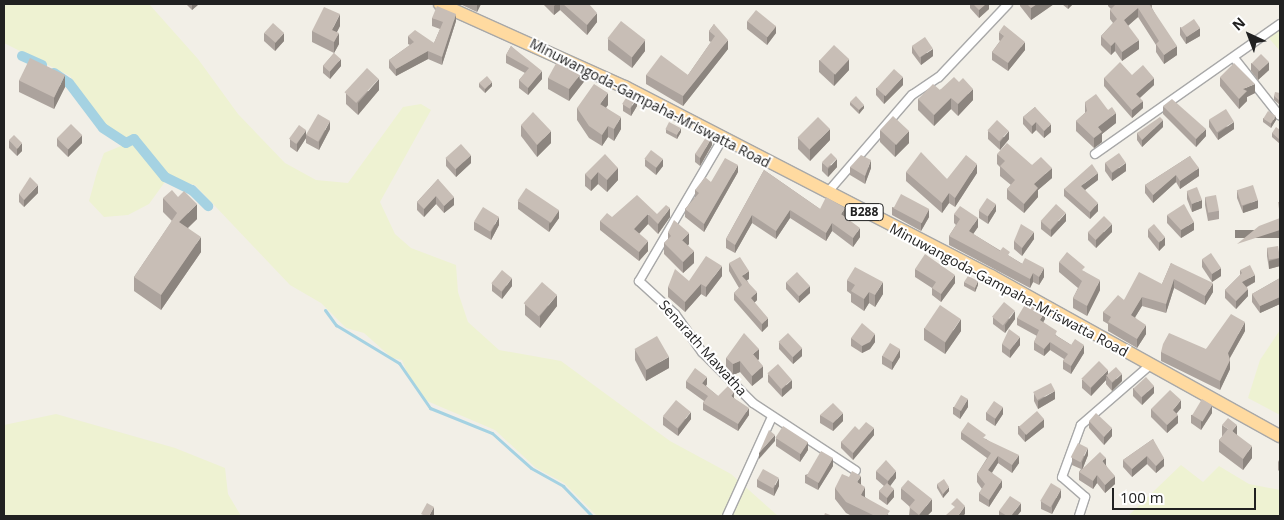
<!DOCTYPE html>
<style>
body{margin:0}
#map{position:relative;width:1284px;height:520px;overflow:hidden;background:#f2efe7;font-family:"Open Sans",sans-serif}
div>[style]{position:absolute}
.farmland>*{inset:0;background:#eef2d2}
.stream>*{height:3px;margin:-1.5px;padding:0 1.5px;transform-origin:1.5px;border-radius:1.5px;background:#a5d2e2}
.canal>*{height:10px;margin:-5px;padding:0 5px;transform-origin:5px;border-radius:5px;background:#a5d2e2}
.roads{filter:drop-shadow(1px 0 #a8a8a8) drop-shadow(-1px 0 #a8a8a8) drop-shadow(0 1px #a8a8a8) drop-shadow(0 -1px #a8a8a8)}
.street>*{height:8px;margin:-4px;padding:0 4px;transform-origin:4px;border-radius:4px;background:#fff}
.primary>*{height:12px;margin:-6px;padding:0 6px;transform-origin:6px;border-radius:6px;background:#ffdaa0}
.wall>*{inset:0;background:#aca39d}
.shaded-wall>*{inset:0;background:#8c857f;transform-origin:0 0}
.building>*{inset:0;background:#c8beb6;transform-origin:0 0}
span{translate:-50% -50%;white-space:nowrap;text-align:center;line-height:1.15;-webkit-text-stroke:4px #fff;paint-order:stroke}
.shield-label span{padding:1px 4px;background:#fff;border:1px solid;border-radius:4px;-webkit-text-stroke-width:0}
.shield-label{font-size:12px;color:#212121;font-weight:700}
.street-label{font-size:14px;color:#212121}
.frame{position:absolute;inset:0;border:5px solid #212121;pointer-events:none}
.north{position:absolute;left:1224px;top:10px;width:50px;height:50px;-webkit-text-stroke:4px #fff;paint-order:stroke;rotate:317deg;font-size:14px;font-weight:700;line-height:20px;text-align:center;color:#212121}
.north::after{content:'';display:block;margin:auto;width:18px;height:22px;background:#212121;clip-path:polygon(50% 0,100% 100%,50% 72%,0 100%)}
.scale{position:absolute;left:1112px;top:488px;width:144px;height:22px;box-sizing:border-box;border:2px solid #212121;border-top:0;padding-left:6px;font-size:15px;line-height:18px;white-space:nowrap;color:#212121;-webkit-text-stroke:4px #fff;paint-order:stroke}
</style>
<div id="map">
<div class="farmland">
<i style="clip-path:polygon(4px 4px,149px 4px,198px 59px,238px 114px,285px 163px,316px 180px,348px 183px,403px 107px,421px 104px,431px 110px,380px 202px,395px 234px,411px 248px,456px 265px,458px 292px,468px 322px,499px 350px,561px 361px,670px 441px,731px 474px,778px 516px,597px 516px,564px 483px,536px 468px,495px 430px,427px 401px,409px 378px,402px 360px,392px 358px,364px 333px,346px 328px,321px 303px,290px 285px,195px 185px,167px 179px,149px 204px,128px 215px,104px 217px,89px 201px,97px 172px,104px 153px,121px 146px,124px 139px,99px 121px,70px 76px,4px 43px)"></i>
<i style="clip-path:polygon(1280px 26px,1280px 51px,1266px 35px)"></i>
<i style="clip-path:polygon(1280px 330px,1280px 415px,1248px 398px,1260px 360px)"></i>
<i style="clip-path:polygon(56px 414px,175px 448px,225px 468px,228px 494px,241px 516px,4px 516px,4px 425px)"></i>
<i style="clip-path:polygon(1181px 465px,1203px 482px,1219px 466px,1249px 484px,1280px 490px,1280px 516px,1128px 516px)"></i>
</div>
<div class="stream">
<i style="left:325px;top:310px;width:19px;rotate:54deg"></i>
<i style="left:336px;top:325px;width:74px;rotate:31.1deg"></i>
<i style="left:399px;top:363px;width:55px;rotate:55.4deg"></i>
<i style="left:430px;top:408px;width:67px;rotate:22deg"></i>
<i style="left:492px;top:433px;width:52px;rotate:41.9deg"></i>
<i style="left:531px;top:468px;width:37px;rotate:29deg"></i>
<i style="left:563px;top:486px;width:42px;rotate:46deg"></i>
</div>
<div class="canal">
<i style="left:22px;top:56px;width:22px;rotate:24deg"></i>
<i style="left:54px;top:73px;width:18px;rotate:34deg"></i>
<i style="left:69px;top:83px;width:56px;rotate:52.9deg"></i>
<i style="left:103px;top:128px;width:27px;rotate:33deg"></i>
<i style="left:126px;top:143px;width:9px;rotate:-27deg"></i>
<i style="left:134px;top:139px;width:49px;rotate:50.8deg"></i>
<i style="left:165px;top:177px;width:30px;rotate:26deg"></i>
<i style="left:192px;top:190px;width:23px;rotate:45deg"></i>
</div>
<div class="roads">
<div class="street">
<i style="left:1234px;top:58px;width:73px;rotate:51.7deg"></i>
<i style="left:723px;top:138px;width:166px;rotate:120.4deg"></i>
<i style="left:639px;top:281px;width:49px;rotate:42.5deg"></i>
<i style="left:675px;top:314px;width:47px;rotate:54.6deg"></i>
<i style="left:702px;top:352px;width:72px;rotate:45deg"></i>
<i style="left:753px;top:403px;width:123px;rotate:33.4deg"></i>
<i style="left:1095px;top:154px;width:226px;rotate:-35.1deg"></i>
<i style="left:827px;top:193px;width:130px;rotate:-49.1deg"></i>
<i style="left:912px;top:95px;width:32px;rotate:-34deg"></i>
<i style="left:939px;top:77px;width:100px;rotate:-46.6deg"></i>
<i style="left:727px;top:516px;width:109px;rotate:-65.6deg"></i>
<i style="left:1079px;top:516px;width:20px;rotate:-72deg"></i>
<i style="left:1085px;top:497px;width:30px;rotate:-139deg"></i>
<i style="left:1062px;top:477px;width:55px;rotate:-69.9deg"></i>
<i style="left:1081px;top:425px;width:90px;rotate:-40.9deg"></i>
</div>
<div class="primary">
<i style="left:440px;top:4px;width:203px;rotate:24.2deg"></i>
<i style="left:625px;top:87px;width:412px;rotate:27.3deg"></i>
<i style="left:991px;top:276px;width:330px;rotate:29deg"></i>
</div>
</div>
<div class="wall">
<i style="clip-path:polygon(186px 4px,199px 4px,192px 10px)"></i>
<i style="clip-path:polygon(460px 4px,481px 4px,477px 12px)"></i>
<i style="clip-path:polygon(543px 4px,589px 4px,597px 22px,587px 35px,560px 10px,554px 15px)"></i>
<i style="clip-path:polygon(970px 4px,989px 4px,989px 9px,979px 18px,970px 8px)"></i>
<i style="clip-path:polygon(1020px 4px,1054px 4px,1031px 20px,1020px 6px)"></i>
<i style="clip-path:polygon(1062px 4px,1073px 4px,1068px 9px)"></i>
<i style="clip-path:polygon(1108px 4px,1152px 4px,1152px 8px,1177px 55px,1164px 64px,1156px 52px,1156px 45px,1138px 17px,1128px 26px,1139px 49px,1122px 61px,1115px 51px,1111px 55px,1101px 45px,1101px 36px,1113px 23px,1110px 19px,1110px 10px,1111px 9px,1108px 6px)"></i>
<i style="clip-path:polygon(432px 18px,456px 21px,442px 65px,428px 59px,396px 76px,389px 68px,389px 60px,410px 45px,408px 44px,408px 36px,434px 43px,440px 29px,432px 26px)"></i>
<i style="clip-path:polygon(747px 21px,776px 33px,767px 45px,747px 29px)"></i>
<i style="clip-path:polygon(714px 24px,728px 49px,683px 106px,646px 84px,646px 75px,688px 75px,711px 42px,709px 41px,709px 31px)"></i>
<i style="clip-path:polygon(340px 26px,337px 32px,339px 44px,334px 53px,341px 66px,330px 79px,323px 73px,323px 66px,334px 53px,312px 42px,312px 31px)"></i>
<i style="clip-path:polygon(1180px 27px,1200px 36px,1186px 44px,1180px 35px)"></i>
<i style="clip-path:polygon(999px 32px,1025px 50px,1008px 71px,992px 60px,992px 52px,1000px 41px,999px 40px)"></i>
<i style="clip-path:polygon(264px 33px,284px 41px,275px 51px,264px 41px)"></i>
<i style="clip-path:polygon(608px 39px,645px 51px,632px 68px,608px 50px)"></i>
<i style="clip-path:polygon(511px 46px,542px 79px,528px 95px,519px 88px,519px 80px,525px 73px,506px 63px,506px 55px)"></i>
<i style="clip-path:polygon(912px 46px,933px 56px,921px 65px,912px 53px)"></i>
<i style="clip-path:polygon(819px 60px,849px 70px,834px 86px,819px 72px)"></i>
<i style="clip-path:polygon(1251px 63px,1269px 70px,1258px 80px,1251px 71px)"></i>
<i style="clip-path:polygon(1132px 75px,1154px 85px,1140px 98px,1143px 108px,1132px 118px,1104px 86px,1104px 78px)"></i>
<i style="clip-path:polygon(1220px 77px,1255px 93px,1247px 97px,1247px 101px,1239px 109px,1220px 86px)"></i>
<i style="clip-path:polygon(548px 78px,586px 79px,569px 101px,548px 89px)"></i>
<i style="clip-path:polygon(19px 80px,65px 87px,54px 109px,19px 92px)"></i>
<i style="clip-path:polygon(959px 82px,973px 100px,958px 116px,951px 109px,934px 126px,918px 110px,918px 99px)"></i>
<i style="clip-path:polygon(479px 83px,492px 86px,485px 93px,479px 87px)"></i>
<i style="clip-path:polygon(903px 85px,884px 104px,876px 95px,876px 88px)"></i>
<i style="clip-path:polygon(379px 90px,358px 115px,346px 104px,346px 93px)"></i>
<i style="clip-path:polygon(1280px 93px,1280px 105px,1274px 100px,1274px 96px)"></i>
<i style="clip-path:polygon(850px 102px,864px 108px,859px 114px,850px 105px)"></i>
<i style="clip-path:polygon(1085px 102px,1108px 110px,1116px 123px,1102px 134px,1102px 142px,1094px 148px,1076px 131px,1076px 121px,1085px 113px)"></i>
<i style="clip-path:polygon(623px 104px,637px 106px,631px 116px,623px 111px)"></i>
<i style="clip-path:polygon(608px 105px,606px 107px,621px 129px,614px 141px,608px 137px,602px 146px,589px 138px,577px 120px,577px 108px)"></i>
<i style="clip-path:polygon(1163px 106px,1206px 136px,1196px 147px,1163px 114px)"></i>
<i style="clip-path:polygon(1035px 107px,1051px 132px,1044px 138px,1036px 130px,1032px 134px,1023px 124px,1023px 117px)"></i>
<i style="clip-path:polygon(1263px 118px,1276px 120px,1271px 128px,1263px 122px)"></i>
<i style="clip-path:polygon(1209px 120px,1234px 129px,1218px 140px,1209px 127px)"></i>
<i style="clip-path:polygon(521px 125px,551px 143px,537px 157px,521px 136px)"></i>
<i style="clip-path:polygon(1163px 127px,1142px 147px,1137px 140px,1137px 133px)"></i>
<i style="clip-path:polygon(330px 129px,319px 150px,306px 143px,306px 138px,297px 152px,290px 147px,290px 139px,306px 134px)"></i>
<i style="clip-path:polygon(666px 129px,681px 132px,677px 139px,666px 133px)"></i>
<i style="clip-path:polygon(880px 130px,909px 143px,895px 157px,880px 142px)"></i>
<i style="clip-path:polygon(1280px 130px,1280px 144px,1272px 137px,1272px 133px)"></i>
<i style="clip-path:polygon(988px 131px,1009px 139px,1000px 150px,988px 139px)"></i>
<i style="clip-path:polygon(57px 138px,82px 143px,68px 157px,57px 146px)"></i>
<i style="clip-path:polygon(798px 138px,830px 140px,810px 161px,798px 149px)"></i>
<i style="clip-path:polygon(9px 140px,22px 151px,17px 156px,9px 148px)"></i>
<i style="clip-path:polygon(712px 145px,700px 166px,695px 162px,695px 154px)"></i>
<i style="clip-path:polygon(997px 154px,1032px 165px,1052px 178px,1038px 190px,1038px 197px,1024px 213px,1007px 199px,1007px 189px,1011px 185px,1000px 176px,1000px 167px,997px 164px)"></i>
<i style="clip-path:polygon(1190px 156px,1199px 176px,1180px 189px,1176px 182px,1153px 203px,1145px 193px,1145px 185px)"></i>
<i style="clip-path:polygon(446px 158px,471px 163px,456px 177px,446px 166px)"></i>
<i style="clip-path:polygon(645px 159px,663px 166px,656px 175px,645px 166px)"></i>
<i style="clip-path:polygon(822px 163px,837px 167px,828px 177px,822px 171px)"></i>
<i style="clip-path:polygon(1105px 163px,1126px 171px,1112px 181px,1105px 171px)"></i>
<i style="clip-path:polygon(850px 167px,871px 168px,865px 184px,850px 175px)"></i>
<i style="clip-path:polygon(618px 168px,618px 180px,607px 192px,598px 184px,591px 191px,585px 186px,585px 174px)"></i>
<i style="clip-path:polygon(764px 170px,820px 209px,845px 216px,860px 237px,853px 247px,832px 231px,826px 241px,790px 218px,776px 239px,752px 223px,735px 253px,726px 248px,726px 239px)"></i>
<i style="clip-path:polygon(738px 172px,704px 232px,685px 217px,685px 209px,695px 197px,695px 190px,711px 182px)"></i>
<i style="clip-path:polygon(906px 172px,947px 179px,977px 173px,955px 207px,949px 203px,942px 213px,906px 181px)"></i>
<i style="clip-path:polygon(438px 179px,454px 205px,444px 213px,436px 204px,424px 217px,417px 210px,417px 202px)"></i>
<i style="clip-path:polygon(1098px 180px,1085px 190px,1098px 211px,1090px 219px,1064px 196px,1064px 189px)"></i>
<i style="clip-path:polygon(1237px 190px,1258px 208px,1243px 213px,1237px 198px)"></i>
<i style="clip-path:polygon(1187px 191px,1202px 208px,1192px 212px,1187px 199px)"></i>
<i style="clip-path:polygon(38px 193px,24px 207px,19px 202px,19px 194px)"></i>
<i style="clip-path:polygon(1205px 197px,1219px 211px,1219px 219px,1208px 221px,1205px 205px)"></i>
<i style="clip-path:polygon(163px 198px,197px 219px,188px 228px,201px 252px,161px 310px,134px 291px,134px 277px,172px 221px,163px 212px)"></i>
<i style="clip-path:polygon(518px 201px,559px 218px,549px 232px,518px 209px)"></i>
<i style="clip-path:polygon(892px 207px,929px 217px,921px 231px,892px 215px)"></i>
<i style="clip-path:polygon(979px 211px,996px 211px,988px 224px,979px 218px)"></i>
<i style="clip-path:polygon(657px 214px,670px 217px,658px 234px,648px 224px,639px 234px,648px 251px,639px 261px,600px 230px,600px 221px,612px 217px)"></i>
<i style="clip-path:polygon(954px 214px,978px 227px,973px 234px,1044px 277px,1039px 285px,1033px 282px,1030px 288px,949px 245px,949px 236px,956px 225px,954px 223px)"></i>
<i style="clip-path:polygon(1167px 215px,1194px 230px,1181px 238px,1167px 223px)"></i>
<i style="clip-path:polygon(1041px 221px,1066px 221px,1051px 237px,1041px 229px)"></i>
<i style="clip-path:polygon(474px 222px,499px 225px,491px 240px,474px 230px)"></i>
<i style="clip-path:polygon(1148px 229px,1165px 245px,1159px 251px,1148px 237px)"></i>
<i style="clip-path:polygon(668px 232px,689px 244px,688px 245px,694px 263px,683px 273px,664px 254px,664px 243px,668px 239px)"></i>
<i style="clip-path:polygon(1088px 232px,1112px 232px,1096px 248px,1088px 240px)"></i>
<i style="clip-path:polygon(1034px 239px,1022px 256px,1014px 249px,1014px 241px)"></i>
<i style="clip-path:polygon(1267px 248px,1280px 256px,1280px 266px,1269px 269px,1267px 256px)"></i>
<i style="clip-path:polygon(1202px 259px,1221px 276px,1212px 282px,1202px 267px)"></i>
<i style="clip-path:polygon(1059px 262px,1085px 272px,1100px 290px,1087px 316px,1073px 308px,1073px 298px,1078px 288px,1059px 272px)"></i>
<i style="clip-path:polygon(729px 263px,749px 279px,747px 280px,757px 300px,754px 303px,768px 326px,762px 332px,734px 300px,734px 293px,739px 288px,729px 271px)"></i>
<i style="clip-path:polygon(1171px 263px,1213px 292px,1205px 305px,1174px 288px,1166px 313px,1142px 306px,1135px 317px,1146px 334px,1137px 348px,1108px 331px,1108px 324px,1103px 321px,1103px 312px,1124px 300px,1162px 284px)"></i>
<i style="clip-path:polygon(915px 269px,955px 283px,941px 302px,932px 295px,932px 288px,915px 277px)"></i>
<i style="clip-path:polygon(1240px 270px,1255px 282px,1247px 287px,1248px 296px,1236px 309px,1225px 298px,1225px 290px,1240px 275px)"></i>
<i style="clip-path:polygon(722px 276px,706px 297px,701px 294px,685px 312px,668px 297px,668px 287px,689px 281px)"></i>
<i style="clip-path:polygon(1280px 278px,1280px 304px,1260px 313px,1252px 302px,1252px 294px)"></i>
<i style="clip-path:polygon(847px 280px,883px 294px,875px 307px,869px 303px,864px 311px,851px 302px,851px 294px,847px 291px)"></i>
<i style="clip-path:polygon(786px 282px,810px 293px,799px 303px,786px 289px)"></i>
<i style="clip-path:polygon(964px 282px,978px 285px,975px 292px,964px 286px)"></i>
<i style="clip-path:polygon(492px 284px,512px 286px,502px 299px,492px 291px)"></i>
<i style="clip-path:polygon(525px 304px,557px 306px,540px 328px,525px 315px)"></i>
<i style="clip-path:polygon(993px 317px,1015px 319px,1005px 333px,993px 324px)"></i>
<i style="clip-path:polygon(1017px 318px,1045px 319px,1043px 322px,1057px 336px,1084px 353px,1071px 374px,1063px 369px,1063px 361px,1064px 359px,1050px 350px,1044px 356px,1034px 350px,1034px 342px,1037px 336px,1017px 325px)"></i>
<i style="clip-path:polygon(924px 328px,961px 331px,945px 354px,924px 340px)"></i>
<i style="clip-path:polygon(1245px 331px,1230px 358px,1230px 369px,1220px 390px,1161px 361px,1161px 352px,1206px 349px)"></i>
<i style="clip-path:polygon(851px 338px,875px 342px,870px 349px,862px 353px,851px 346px)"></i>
<i style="clip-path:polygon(779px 342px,802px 356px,793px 364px,779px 349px)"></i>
<i style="clip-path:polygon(1002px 344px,1020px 345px,1010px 358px,1002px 352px)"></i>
<i style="clip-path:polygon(635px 349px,669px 368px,646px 381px,635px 360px)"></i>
<i style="clip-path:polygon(882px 356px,900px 357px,892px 370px,882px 364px)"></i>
<i style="clip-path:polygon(726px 358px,759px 359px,758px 360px,763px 377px,752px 386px,740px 372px,733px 375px,726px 368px)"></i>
<i style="clip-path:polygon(768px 374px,792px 388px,782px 397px,768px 382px)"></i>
<i style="clip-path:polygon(1108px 375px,1122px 381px,1112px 391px,1106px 384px,1106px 380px,1091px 396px,1082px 388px,1082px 380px)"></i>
<i style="clip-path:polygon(686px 381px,707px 384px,706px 386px,718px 396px,734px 398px,749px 415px,738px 431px,703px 410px,703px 403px,704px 401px,686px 388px)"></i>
<i style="clip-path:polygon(1133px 388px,1154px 393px,1142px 405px,1133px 396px)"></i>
<i style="clip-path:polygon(1034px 394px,1055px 399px,1038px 409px,1034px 401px)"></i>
<i style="clip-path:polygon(953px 407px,968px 407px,960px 419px,953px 414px)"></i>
<i style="clip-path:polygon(1181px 408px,1176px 413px,1178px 423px,1167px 433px,1151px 417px,1151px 409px)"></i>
<i style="clip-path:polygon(986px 412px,1003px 414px,995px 426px,986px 420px)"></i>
<i style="clip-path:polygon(1212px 413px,1201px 430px,1191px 423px,1191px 415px)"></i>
<i style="clip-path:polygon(820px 415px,843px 421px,833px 431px,820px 423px)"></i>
<i style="clip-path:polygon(663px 417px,691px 419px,678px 436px,663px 425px)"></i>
<i style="clip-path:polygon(1089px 421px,1112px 436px,1104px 445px,1089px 428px)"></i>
<i style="clip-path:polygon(1222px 425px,1237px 435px,1252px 458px,1243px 470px,1219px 452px,1219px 440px,1222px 437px)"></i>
<i style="clip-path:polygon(1018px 426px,1044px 427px,1025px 442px,1018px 434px)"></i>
<i style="clip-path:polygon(859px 430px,874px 435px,853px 460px,841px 448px,841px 442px)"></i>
<i style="clip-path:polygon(961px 432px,986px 439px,1019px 463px,1012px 473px,998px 463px,992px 473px,1002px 487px,989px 507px,979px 501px,979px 493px,982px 489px,977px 482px,977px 474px,987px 458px,961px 439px)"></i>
<i style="clip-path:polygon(776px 438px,808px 450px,800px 462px,776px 446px)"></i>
<i style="clip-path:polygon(1153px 439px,1164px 466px,1156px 473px,1147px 464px,1132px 477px,1123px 467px,1123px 460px)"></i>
<i style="clip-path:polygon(1088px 455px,1083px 468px,1106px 465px,1115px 484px,1105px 493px,1097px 483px,1093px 489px,1079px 480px,1079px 472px,1081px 469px,1072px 465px,1072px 458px)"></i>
<i style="clip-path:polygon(1280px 458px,1280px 472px,1278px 470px,1278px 462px)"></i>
<i style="clip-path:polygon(833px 466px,818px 490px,805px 483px,805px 475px)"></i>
<i style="clip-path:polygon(876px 471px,896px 478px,890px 486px,894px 497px,887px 505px,879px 499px,879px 491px,884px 486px,876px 479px)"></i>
<i style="clip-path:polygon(757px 479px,779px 486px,774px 496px,757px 487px)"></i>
<i style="clip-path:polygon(861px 484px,865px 497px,890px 516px,852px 516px,846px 513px,835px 499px,835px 488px)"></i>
<i style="clip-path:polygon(937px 484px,949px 491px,943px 498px,937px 488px)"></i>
<i style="clip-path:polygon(901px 488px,932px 511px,927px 516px,909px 516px,910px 507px,901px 499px)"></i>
<i style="clip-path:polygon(1061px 497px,1052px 514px,1041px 509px,1041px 501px)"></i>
<i style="clip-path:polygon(999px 511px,1021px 511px,1017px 516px,999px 516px)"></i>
</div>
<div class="shaded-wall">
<i style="clip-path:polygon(192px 4px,199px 4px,192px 10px)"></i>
<i style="clip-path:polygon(477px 4px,481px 4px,477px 12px)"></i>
<i style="clip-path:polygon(556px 4px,560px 4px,560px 10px,554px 15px,554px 6px)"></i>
<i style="clip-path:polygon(986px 4px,989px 4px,989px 9px,979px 18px,979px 10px)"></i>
<i style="clip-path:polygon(1037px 4px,1054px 4px,1031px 20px,1031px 8px)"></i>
<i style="clip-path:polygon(1068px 4px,1073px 4px,1068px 9px)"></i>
<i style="clip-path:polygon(1138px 8px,1138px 17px,1124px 29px,1124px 20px)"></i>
<i style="clip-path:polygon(597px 13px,597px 22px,587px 35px,587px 25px)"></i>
<i style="clip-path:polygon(340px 14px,340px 26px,332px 41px,332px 30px)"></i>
<i style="clip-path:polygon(456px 14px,456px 21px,442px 65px,442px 57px)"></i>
<i style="clip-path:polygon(776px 26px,776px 33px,767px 45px,767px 37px)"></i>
<i style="clip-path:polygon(1200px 28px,1200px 36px,1186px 44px,1186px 37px)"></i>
<i style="clip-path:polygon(284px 33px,284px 41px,275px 51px,275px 43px)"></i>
<i style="clip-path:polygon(339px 33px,339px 44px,334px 53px,334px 42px)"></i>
<i style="clip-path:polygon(645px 40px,645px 51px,632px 68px,632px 57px)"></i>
<i style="clip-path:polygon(728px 40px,728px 49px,683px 106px,683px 96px)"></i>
<i style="clip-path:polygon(1139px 40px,1139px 49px,1122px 61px,1122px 52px)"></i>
<i style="clip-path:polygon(1025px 42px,1025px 50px,1008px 71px,1008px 63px)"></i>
<i style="clip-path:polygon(1115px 42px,1115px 51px,1111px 55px,1111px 46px)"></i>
<i style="clip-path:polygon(1177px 46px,1177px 55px,1164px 64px,1164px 55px)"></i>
<i style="clip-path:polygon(933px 49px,933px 56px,921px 65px,921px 57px)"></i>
<i style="clip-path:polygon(428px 51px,428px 59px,396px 76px,396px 69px)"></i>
<i style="clip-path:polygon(341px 59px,341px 66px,330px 79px,330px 71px)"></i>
<i style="clip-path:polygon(849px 59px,849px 70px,834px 86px,834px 74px)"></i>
<i style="clip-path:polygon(1269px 62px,1269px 70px,1258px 80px,1258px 72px)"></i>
<i style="clip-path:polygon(586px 67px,586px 79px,569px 101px,569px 89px)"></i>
<i style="clip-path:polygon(542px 71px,542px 79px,528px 95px,528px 88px)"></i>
<i style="clip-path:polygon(65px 75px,65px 87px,54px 109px,54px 98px)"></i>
<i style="clip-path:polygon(903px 77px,903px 85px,884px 104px,884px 96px)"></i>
<i style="clip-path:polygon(1154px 78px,1154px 85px,1136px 101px,1136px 94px)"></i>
<i style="clip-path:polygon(379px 79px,379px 90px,358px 115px,358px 103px)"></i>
<i style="clip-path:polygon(492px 82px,492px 86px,485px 93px,485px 89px)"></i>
<i style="clip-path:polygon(1255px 84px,1255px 93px,1247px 97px,1247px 101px,1239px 109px,1239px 99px,1243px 89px)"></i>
<i style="clip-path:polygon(973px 89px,973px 100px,958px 116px,958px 104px)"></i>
<i style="clip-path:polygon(608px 93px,608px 105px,600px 115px,600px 104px)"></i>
<i style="clip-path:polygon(637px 98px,637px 106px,631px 116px,631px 108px)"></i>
<i style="clip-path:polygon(951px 98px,951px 109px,934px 126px,934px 115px)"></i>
<i style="clip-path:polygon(1143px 101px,1143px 108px,1132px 118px,1132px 110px)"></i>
<i style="clip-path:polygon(864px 105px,864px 108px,859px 114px,859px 110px)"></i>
<i style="clip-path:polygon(1116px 113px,1116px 123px,1102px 134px,1102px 142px,1094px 148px,1094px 138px,1098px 127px)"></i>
<i style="clip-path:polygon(1276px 116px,1276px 120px,1271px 128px,1271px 124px)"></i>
<i style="clip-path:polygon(621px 117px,621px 129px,614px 141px,614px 129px)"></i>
<i style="clip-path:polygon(1163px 120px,1163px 127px,1142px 147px,1142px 140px)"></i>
<i style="clip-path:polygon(330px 121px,330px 129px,319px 150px,319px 142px)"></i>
<i style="clip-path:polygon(1036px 122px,1036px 130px,1032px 134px,1032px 126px)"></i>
<i style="clip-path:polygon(1234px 122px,1234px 129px,1218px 140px,1218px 133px)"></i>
<i style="clip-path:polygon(1051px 124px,1051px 132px,1044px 138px,1044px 131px)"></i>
<i style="clip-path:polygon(608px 126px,608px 137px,602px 146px,602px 135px)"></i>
<i style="clip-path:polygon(681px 128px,681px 132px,677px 139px,677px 135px)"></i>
<i style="clip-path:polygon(830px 129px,830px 140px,810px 161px,810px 149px)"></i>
<i style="clip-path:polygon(1206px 129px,1206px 136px,1196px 147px,1196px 139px)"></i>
<i style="clip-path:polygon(306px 130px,306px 138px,297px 152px,297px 144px)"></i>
<i style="clip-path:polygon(551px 131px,551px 143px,537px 157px,537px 145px)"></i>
<i style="clip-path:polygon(909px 131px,909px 143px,895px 157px,895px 145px)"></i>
<i style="clip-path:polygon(1009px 131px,1009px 139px,1000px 150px,1000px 142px)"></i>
<i style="clip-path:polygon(82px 135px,82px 143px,68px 157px,68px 149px)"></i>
<i style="clip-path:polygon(712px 137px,712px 145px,700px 166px,700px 158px)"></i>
<i style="clip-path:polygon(22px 143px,22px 151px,17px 156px,17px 149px)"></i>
<i style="clip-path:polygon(471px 155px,471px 163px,456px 177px,456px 169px)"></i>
<i style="clip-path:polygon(663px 159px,663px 166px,656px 175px,656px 167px)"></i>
<i style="clip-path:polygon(837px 159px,837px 167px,828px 177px,828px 169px)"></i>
<i style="clip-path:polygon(871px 160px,871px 168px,865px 184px,865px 176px)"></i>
<i style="clip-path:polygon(1126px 163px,1126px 171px,1112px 181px,1112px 173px)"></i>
<i style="clip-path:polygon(977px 164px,977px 173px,955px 207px,955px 198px)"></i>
<i style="clip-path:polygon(738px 165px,738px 172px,704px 232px,704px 224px)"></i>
<i style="clip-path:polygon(618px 168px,618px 180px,607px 192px,607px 180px)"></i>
<i style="clip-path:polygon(1052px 168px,1052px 178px,1038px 190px,1038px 197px,1024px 213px,1024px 204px,1034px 184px)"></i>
<i style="clip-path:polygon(1199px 168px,1199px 176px,1180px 189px,1180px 181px)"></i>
<i style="clip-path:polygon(598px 172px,598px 184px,591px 191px,591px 180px)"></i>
<i style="clip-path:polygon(1098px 173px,1098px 180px,1081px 193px,1081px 186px)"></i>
<i style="clip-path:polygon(1176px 175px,1176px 182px,1153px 203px,1153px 195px)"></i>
<i style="clip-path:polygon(38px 185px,38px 193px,24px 207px,24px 200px)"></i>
<i style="clip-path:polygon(949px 193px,949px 203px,942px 213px,942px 203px)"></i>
<i style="clip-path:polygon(436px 196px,436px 204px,424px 217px,424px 209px)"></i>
<i style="clip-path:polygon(454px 197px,454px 205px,444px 213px,444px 206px)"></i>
<i style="clip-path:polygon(1202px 200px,1202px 208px,1192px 212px,1192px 204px)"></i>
<i style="clip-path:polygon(1258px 200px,1258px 208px,1243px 213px,1243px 206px)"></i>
<i style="clip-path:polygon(1098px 203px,1098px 211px,1090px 219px,1090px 212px)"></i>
<i style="clip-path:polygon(197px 204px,197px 219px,179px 236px,179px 222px)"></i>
<i style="clip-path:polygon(996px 204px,996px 211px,988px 224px,988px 216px)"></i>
<i style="clip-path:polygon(670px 208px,670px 217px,658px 234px,658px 224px)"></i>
<i style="clip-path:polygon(845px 208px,845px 216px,841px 222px,841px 214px)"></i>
<i style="clip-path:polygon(929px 209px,929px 217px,921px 231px,921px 223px)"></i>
<i style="clip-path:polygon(559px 210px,559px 218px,549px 232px,549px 224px)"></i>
<i style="clip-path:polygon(790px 210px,790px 218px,776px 239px,776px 231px)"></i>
<i style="clip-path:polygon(1066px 213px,1066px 221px,1051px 237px,1051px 230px)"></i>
<i style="clip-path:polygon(648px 214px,648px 224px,634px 239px,634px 229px)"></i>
<i style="clip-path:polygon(752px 215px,752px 223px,735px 253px,735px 245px)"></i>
<i style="clip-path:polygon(499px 217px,499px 225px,491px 240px,491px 232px)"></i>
<i style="clip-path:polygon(978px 218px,978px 227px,969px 240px,969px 231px)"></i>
<i style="clip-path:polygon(1194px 222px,1194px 230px,1181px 238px,1181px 230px)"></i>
<i style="clip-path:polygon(832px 223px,832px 231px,826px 241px,826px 233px)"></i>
<i style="clip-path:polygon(1112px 224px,1112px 232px,1096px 248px,1096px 240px)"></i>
<i style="clip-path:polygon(860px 228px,860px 237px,853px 247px,853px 238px)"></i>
<i style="left:1280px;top:230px;width:8px;height:45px;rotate:90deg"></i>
<i style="clip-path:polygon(1034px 232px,1034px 239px,1022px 256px,1022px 248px)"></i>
<i style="clip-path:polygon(689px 233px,689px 244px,682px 251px,682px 240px)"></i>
<i style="clip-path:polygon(201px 237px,201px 252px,161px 310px,161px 295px)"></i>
<i style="clip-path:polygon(1165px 237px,1165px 245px,1159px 251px,1159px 243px)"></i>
<i style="clip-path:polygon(648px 241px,648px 251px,639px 261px,639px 252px)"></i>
<i style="clip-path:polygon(694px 251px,694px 263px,683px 273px,683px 262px)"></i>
<i style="clip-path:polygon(1280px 258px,1280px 266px,1269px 269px,1269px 261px)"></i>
<i style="clip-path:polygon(722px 266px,722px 276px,706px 297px,706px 287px)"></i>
<i style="clip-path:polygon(1044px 268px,1044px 277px,1039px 285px,1039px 277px)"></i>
<i style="clip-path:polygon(1221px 268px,1221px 276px,1212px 282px,1212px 274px)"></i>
<i style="clip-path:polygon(749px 271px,749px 279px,742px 283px,742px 276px)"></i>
<i style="clip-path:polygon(1033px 273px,1033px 282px,1030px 288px,1030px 279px)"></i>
<i style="clip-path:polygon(955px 275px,955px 283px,941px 302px,941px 294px)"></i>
<i style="clip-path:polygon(1255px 275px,1255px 282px,1242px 289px,1242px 282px)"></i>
<i style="clip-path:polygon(512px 278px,512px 286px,502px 299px,502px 292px)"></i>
<i style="clip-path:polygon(1174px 279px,1174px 288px,1166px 313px,1166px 304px)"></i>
<i style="clip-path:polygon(1100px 280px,1100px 290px,1087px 316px,1087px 306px)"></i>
<i style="clip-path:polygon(978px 281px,978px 285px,975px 292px,975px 288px)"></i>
<i style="clip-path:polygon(883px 282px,883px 294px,875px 307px,875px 295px)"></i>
<i style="clip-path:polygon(1213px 283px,1213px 292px,1205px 305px,1205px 296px)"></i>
<i style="clip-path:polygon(701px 284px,701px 294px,685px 312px,685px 302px)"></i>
<i style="clip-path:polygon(810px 286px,810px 293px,799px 303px,799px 295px)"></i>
<i style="clip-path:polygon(1248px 289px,1248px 296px,1236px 309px,1236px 301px)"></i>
<i style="clip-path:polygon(757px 292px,757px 300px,751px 306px,751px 298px)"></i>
<i style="clip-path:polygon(869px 292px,869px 303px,864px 311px,864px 299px)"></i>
<i style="clip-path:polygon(557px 295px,557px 306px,540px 328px,540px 316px)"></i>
<i style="clip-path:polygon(1142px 297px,1142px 306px,1131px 324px,1131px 315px)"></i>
<i style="clip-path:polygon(1280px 297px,1280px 304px,1260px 313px,1260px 306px)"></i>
<i style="clip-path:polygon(1015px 311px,1015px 319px,1005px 333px,1005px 325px)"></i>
<i style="clip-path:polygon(1045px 311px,1045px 319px,1040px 328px,1040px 320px)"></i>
<i style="clip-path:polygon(768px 318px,768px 326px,762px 332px,762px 324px)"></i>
<i style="clip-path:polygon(961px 319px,961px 331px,945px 354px,945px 343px)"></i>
<i style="clip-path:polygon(1245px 322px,1245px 331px,1228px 361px,1228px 353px)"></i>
<i style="clip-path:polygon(1146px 325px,1146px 334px,1137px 348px,1137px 339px)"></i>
<i style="clip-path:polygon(875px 334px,875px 342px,870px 349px,862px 353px,862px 346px)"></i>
<i style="clip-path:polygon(1020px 337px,1020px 345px,1010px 358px,1010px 350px)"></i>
<i style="clip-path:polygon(1050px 342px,1050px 350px,1044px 356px,1044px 349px)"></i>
<i style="clip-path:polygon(1084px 345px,1084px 353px,1071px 374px,1071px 366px)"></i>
<i style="clip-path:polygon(802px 348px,802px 356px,793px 364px,793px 356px)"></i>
<i style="clip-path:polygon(759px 349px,759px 359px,753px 365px,753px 354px)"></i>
<i style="clip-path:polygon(900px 349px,900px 357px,892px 370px,892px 362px)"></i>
<i style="clip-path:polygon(669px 357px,669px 368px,646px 381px,646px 370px)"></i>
<i style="clip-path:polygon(1230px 360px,1230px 369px,1220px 390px,1220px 381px)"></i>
<i style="clip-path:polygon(740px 361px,740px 372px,733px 375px,733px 364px)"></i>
<i style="clip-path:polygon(763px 366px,763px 377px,752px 386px,752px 376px)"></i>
<i style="clip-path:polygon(1108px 370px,1108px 378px,1106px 376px,1106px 380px,1091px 396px,1091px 388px)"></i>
<i style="clip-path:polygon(1122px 374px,1122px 381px,1112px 391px,1112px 383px)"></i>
<i style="clip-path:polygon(707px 377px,707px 384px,702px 391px,702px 383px)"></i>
<i style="clip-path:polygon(792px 380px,792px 388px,782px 397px,782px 389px)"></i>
<i style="clip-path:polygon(1154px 386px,1154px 393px,1142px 405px,1142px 397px)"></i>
<i style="clip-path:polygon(1055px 391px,1055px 399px,1038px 409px,1038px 401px)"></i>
<i style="clip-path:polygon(734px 392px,734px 399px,731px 396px)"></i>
<i style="clip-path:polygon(968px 399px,968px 407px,960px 419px,960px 411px)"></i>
<i style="clip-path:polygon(1181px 400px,1181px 408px,1173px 418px,1173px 410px)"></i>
<i style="clip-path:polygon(1212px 405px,1212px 413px,1201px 430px,1201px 422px)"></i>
<i style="clip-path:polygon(1003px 407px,1003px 414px,995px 426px,995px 418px)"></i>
<i style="clip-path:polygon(749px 408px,749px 415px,738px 431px,738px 424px)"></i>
<i style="clip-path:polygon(691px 412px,691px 419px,678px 436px,678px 429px)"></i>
<i style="clip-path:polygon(843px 413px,843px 421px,833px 431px,833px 423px)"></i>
<i style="clip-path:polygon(1178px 415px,1178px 423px,1167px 433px,1167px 425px)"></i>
<i style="clip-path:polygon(1044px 419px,1044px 427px,1025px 442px,1025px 434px)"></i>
<i style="clip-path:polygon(1237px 425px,1237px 436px,1232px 431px)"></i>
<i style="clip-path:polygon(874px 428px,874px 435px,853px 460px,853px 453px)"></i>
<i style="clip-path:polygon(1112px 428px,1112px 436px,1104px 445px,1104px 437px)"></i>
<i style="clip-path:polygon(775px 435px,775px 441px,759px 459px,759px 453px)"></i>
<i style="clip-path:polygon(808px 442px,808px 450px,800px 462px,800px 454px)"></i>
<i style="clip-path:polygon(1252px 446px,1252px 458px,1243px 470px,1243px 459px)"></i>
<i style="clip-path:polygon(1088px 448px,1088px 455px,1082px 470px,1082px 462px)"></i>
<i style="clip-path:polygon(1019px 455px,1019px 463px,1012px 473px,1012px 465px)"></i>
<i style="clip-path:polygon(998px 456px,998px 463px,988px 478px,988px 470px)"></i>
<i style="clip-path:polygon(1147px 456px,1147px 464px,1132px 477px,1132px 469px)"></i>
<i style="clip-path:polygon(833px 458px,833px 466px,818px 490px,818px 482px)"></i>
<i style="clip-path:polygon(1106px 458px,1106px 466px,1102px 461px)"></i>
<i style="clip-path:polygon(1164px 458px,1164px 466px,1156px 473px,1156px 466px)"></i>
<i style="clip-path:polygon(896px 471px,896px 478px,888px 489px,888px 481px)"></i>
<i style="clip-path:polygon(1097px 475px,1097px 483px,1093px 489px,1093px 481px)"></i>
<i style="clip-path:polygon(861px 476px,861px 487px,857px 482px)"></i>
<i style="clip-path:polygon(1115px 476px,1115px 484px,1105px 493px,1105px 485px)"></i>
<i style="clip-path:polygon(779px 478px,779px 486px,774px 496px,774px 488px)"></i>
<i style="clip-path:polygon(1002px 480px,1002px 487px,989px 507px,989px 500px)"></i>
<i style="clip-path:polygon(865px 487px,865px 498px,861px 495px)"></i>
<i style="clip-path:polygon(949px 487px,949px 491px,943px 498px,943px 494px)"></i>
<i style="clip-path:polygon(894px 489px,894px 497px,887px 505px,887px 498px)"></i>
<i style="clip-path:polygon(1061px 489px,1061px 497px,1052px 514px,1052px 506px)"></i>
<i style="clip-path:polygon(932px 499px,932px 511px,927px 516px,919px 516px,919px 515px)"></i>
<i style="clip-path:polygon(1021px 503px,1021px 511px,1017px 516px,1011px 516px)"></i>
<i style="clip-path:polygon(965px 506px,965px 514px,963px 516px,958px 516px)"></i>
<i style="clip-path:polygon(434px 507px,434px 515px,433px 516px,429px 516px)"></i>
</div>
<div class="building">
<i style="clip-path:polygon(563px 4px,589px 4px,597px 13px,587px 25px)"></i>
<i style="clip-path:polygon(973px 4px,986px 4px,979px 10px)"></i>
<i style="clip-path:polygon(1027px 4px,1037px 4px,1031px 8px)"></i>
<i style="clip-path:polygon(1114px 4px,1149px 4px,1177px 46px,1164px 55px,1156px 44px,1159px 41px,1138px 8px,1124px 20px,1139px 40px,1122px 52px,1115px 42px,1111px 46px,1101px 36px,1117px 19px,1110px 10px,1115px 5px)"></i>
<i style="clip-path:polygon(437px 6px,456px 14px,442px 57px,428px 51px,396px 69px,389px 60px,414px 42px,408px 36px,415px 30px,434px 43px,443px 22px,432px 18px)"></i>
<i style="clip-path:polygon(324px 7px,340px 14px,332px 30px,339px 33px,334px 42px,312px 31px)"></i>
<i style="left:756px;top:10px;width:26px;height:14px;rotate:39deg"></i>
<i style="left:1194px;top:19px;width:11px;height:16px;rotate:56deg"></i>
<i style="left:621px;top:21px;width:31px;height:22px;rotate:38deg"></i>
<i style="left:273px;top:23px;width:15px;height:13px;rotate:42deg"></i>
<i style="clip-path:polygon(714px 24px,728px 40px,683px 96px,646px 75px,661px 55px,688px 75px,715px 36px,709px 31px)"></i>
<i style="clip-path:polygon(1004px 25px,1025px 42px,1008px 63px,992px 52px,1004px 36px,999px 32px)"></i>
<i style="left:925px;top:37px;width:14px;height:16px;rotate:56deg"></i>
<i style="left:834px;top:45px;width:21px;height:21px;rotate:43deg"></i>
<i style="clip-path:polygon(511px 46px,542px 71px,528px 88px,519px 80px,529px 68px,506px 55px)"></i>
<i style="left:334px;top:53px;width:9px;height:17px;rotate:41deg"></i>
<i style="left:1261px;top:54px;width:11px;height:13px;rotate:45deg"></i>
<i style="left:30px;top:58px;width:39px;height:25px;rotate:26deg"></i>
<i style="clip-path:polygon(559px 58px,586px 67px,569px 89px,548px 78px)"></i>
<i style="clip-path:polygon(1120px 62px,1132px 75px,1143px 65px,1154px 78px,1136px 94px,1143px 101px,1132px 110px,1104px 78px)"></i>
<i style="clip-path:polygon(1234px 63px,1255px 84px,1243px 89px,1247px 91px,1239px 99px,1220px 77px)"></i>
<i style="left:367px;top:68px;width:16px;height:33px;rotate:43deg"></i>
<i style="left:894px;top:69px;width:12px;height:26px;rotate:42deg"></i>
<i style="clip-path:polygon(487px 76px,492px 82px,485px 89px,479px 83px)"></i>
<i style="clip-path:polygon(954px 77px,959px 82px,963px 78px,973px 89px,958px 104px,951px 98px,934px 115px,918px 99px,933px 84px,940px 90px)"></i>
<i style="clip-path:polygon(594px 84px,608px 93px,600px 104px,621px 117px,614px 129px,608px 126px,602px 135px,589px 126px,577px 108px)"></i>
<i style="clip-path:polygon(1275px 92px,1280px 93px,1280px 101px,1274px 96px)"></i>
<i style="left:629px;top:93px;width:9px;height:13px;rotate:32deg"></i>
<i style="clip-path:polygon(1096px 94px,1108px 110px,1112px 107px,1116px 113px,1098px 127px,1102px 132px,1094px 138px,1076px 121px,1087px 111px,1085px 102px)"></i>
<i style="clip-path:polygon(856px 96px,864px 105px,859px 110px,850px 102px)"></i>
<i style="clip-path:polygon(1172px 99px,1206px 129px,1196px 139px,1163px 106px)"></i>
<i style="clip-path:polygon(1035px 107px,1051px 124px,1044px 131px,1036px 122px,1032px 126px,1023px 117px)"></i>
<i style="left:1226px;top:109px;width:15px;height:20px;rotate:58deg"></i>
<i style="left:1268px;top:111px;width:9px;height:9px;rotate:32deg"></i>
<i style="clip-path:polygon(533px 112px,551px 131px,537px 145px,521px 125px)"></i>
<i style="left:318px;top:114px;width:14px;height:24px;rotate:30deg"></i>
<i style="left:893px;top:116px;width:22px;height:19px;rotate:43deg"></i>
<i style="left:818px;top:117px;width:17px;height:29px;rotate:45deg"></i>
<i style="clip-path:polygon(1160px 117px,1163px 120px,1142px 140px,1137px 133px)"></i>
<i style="left:997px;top:120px;width:16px;height:14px;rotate:43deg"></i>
<i style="left:669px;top:122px;width:13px;height:8px;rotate:27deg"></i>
<i style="left:71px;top:124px;width:16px;height:20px;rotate:45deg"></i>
<i style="left:299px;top:125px;width:9px;height:17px;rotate:36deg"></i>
<i style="clip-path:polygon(1276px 127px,1280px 130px,1280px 140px,1272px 133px)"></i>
<i style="clip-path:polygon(708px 134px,712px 137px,700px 158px,695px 154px)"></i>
<i style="clip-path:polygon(14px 135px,22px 143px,17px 149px,9px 140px)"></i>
<i style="clip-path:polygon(1007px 143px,1032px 165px,1041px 157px,1052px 168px,1034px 184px,1038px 188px,1024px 204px,1007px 189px,1015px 180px,1000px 166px,1005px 161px,997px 154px)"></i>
<i style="left:461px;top:144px;width:15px;height:21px;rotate:48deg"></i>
<i style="left:651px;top:150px;width:15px;height:11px;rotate:37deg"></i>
<i style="clip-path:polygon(921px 152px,947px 179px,966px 155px,977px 164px,955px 198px,949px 193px,942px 203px,906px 172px)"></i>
<i style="left:831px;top:153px;width:8px;height:13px;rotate:45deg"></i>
<i style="left:1119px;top:153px;width:12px;height:17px;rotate:55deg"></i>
<i style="clip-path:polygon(605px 154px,618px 168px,607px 180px,598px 172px,591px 180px,585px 174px)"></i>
<i style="clip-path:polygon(861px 155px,871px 160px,865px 176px,850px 167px)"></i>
<i style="clip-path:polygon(1190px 156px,1199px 168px,1180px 181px,1176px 175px,1153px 195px,1145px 185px)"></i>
<i style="clip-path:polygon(725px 158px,738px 165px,704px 224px,685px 209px,699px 193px,695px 190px,705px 177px,711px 182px)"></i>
<i style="clip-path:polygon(1092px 164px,1098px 173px,1081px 186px,1098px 203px,1090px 212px,1064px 189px)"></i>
<i style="clip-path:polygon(764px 170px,820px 209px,826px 197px,845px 208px,841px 214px,860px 228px,853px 238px,832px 223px,826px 233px,790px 210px,776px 231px,752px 215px,735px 245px,726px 239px)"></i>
<i style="clip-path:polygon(30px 177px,38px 185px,24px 200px,19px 194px)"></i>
<i style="clip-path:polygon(438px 179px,454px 197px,444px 206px,436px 196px,424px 209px,417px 202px)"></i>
<i style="left:1253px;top:185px;width:16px;height:17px;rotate:72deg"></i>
<i style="left:1197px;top:187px;width:14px;height:11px;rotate:69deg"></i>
<i style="left:526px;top:188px;width:40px;height:15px;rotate:34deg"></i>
<i style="clip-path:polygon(172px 190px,178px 197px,184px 191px,197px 204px,179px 222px,201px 237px,161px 295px,134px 277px,177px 213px,163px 198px)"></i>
<i style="left:901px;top:194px;width:32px;height:16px;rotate:28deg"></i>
<i style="clip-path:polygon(637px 195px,657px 214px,666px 205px,670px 208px,658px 224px,648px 214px,634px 229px,648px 241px,639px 252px,600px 221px,607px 213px,612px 217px)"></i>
<i style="left:1216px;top:195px;width:16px;height:11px;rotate:79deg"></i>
<i style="left:987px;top:198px;width:11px;height:15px;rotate:34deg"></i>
<i style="clip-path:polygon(1278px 202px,1280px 202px,1280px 216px)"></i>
<i style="left:1056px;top:204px;width:13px;height:23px;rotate:42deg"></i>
<i style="clip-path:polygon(1184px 204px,1194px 222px,1181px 230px,1167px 215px)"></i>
<i style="clip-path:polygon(960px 206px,978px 218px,969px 231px,1000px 251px,1003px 247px,1010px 252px,1008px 255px,1022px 264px,1025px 258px,1044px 268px,1039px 277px,1033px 273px,1030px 279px,949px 236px,960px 219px,954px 214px)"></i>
<i style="left:483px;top:207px;width:19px;height:17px;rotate:32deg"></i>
<i style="left:1104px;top:216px;width:11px;height:23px;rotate:45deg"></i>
<i style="clip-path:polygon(1280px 218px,1280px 230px,1237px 244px,1259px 226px)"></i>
<i style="clip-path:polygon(674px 220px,689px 233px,682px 240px,694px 251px,683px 262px,664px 243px,671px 236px,668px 232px)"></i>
<i style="clip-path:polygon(1021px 224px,1034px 232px,1022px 248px,1014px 241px)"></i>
<i style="left:1154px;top:224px;width:17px;height:8px;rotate:50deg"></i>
<i style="left:1278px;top:246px;width:12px;height:11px;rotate:81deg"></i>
<i style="clip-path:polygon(1067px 252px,1085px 267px,1082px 270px,1100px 280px,1087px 306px,1073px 298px,1082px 281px,1059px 262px)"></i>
<i style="left:1211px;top:253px;width:18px;height:11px;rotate:56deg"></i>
<i style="clip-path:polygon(925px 254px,955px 275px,941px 294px,932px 288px,936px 282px,915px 269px)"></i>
<i style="clip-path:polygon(706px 256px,722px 266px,706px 287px,701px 284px,685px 302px,668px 287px,675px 269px,689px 281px)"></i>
<i style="clip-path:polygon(740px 257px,749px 271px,742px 276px,757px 292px,751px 298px,768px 318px,762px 324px,734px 293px,742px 285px,729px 263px)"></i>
<i style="clip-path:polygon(1171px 263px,1213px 283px,1205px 296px,1174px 279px,1166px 304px,1142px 297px,1131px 315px,1146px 325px,1137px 339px,1108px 322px,1111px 317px,1103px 312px,1118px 295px,1124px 300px,1139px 272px,1162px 284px)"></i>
<i style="clip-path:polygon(1250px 265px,1255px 275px,1242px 282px,1248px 289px,1236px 301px,1225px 290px,1242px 273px,1240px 270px)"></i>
<i style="clip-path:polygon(855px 267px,883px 282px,875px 295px,869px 292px,864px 299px,851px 291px,855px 285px,847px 280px)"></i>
<i style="left:502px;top:270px;width:13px;height:17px;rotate:39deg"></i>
<i style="left:797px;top:272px;width:19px;height:15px;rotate:47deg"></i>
<i style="clip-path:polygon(968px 276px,978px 281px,975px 288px,964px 282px)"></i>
<i style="clip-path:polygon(1280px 278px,1280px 297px,1260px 306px,1252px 294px)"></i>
<i style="left:542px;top:282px;width:20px;height:28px;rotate:41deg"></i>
<i style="clip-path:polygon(1027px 301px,1045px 311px,1040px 320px,1057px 331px,1055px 335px,1071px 345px,1075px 339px,1084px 345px,1071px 366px,1063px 361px,1068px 354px,1050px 342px,1044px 349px,1034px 342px,1039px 330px,1017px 318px)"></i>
<i style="left:1004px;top:302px;width:14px;height:19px;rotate:39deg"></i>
<i style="left:940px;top:305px;width:25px;height:28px;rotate:34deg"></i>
<i style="clip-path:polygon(1231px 314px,1245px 322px,1228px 353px,1230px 360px,1220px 381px,1161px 352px,1163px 344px,1169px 333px,1206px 349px)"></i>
<i style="clip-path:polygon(862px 323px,875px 334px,870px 342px,862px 346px,851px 338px)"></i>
<i style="clip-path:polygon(1009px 329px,1020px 337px,1010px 350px,1002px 344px)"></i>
<i style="clip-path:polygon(744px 333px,759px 349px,753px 354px,763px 366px,752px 376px,740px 361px,733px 364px,726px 358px)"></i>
<i style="left:788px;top:333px;width:21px;height:13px;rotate:47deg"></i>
<i style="left:657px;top:336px;width:24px;height:26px;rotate:60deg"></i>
<i style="left:890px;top:343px;width:12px;height:15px;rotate:31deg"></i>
<i style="left:1099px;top:361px;width:13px;height:25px;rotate:45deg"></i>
<i style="left:778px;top:364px;width:21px;height:14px;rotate:49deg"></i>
<i style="left:1116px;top:367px;width:9px;height:13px;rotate:49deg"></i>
<i style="clip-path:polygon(695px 368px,707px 377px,702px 383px,718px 396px,728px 386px,734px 392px,731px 396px,749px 408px,738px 424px,703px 403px,708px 396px,686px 381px)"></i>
<i style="left:1146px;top:377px;width:12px;height:17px;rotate:48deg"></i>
<i style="left:1051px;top:383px;width:9px;height:20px;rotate:63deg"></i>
<i style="clip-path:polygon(1170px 390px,1181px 400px,1173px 410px,1178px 415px,1167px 425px,1151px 409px)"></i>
<i style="left:961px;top:395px;width:8px;height:14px;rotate:30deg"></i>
<i style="left:1202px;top:399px;width:12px;height:19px;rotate:31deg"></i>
<i style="left:676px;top:400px;width:19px;height:21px;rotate:39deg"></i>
<i style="left:994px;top:401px;width:11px;height:14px;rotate:34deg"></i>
<i style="clip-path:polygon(833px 403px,843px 413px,833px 423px,820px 415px)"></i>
<i style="left:1037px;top:411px;width:11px;height:24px;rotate:49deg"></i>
<i style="clip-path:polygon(1096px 413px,1112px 428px,1104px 437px,1089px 421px)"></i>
<i style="clip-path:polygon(1228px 418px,1237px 425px,1232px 431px,1252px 446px,1243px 459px,1219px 440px,1228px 429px,1222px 425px)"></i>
<i style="clip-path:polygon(866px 422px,874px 428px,853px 453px,841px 442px,855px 426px,859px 430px)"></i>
<i style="clip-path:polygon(968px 422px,986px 435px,983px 438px,1019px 455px,1012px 465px,998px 456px,988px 470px,1002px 480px,989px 500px,979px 493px,985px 484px,977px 474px,991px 453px,961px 432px)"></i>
<i style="left:783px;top:426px;width:30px;height:14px;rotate:33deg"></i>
<i style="clip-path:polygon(769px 430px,775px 435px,759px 453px)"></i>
<i style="clip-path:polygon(1153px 439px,1164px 458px,1156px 466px,1147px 456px,1132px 469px,1123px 460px)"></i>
<i style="left:1078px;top:443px;width:11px;height:16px;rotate:27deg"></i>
<i style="left:821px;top:451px;width:14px;height:29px;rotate:30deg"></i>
<i style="clip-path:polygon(1100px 452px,1106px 458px,1102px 461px,1115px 476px,1105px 485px,1097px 475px,1093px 481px,1079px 472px)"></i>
<i style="clip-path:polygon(886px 460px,896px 471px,888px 481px,876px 471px)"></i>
<i style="left:763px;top:469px;width:18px;height:12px;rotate:29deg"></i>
<i style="clip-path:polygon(852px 471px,861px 476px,857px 482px,865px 487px,861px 495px,890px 511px,886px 516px,875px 516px,846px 502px,835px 488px,842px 474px,849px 477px)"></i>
<i style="clip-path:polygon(944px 479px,949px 487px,943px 494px,937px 484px)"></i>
<i style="clip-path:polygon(908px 480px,932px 499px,919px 515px,909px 507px,915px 500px,901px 488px)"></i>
<i style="clip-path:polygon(887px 483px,894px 489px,887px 498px,879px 491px)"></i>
<i style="left:1051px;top:483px;width:12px;height:21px;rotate:31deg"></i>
<i style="clip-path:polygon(1010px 496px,1021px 503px,1011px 516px,1007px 516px,999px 511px)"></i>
<i style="clip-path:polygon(957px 498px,965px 506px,958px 516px,947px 516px,946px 515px,955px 507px,951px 504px)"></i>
<i style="clip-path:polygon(427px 503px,434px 507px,429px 516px,425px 516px,421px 514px)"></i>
<i style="clip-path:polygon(825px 513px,833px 516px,824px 516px)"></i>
</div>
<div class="shield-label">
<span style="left:864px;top:212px">B288</span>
</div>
<div class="street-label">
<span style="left:650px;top:103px;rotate:27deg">Minuwangoda-Gampaha-Mriswatta Road</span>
<span style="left:1009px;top:290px;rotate:28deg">Minuwangoda-Gampaha-Mriswatta Road</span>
<span style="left:703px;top:348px;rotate:48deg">Senarath Mawatha</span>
</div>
<div class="frame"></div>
<div class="north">N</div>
<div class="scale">100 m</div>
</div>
